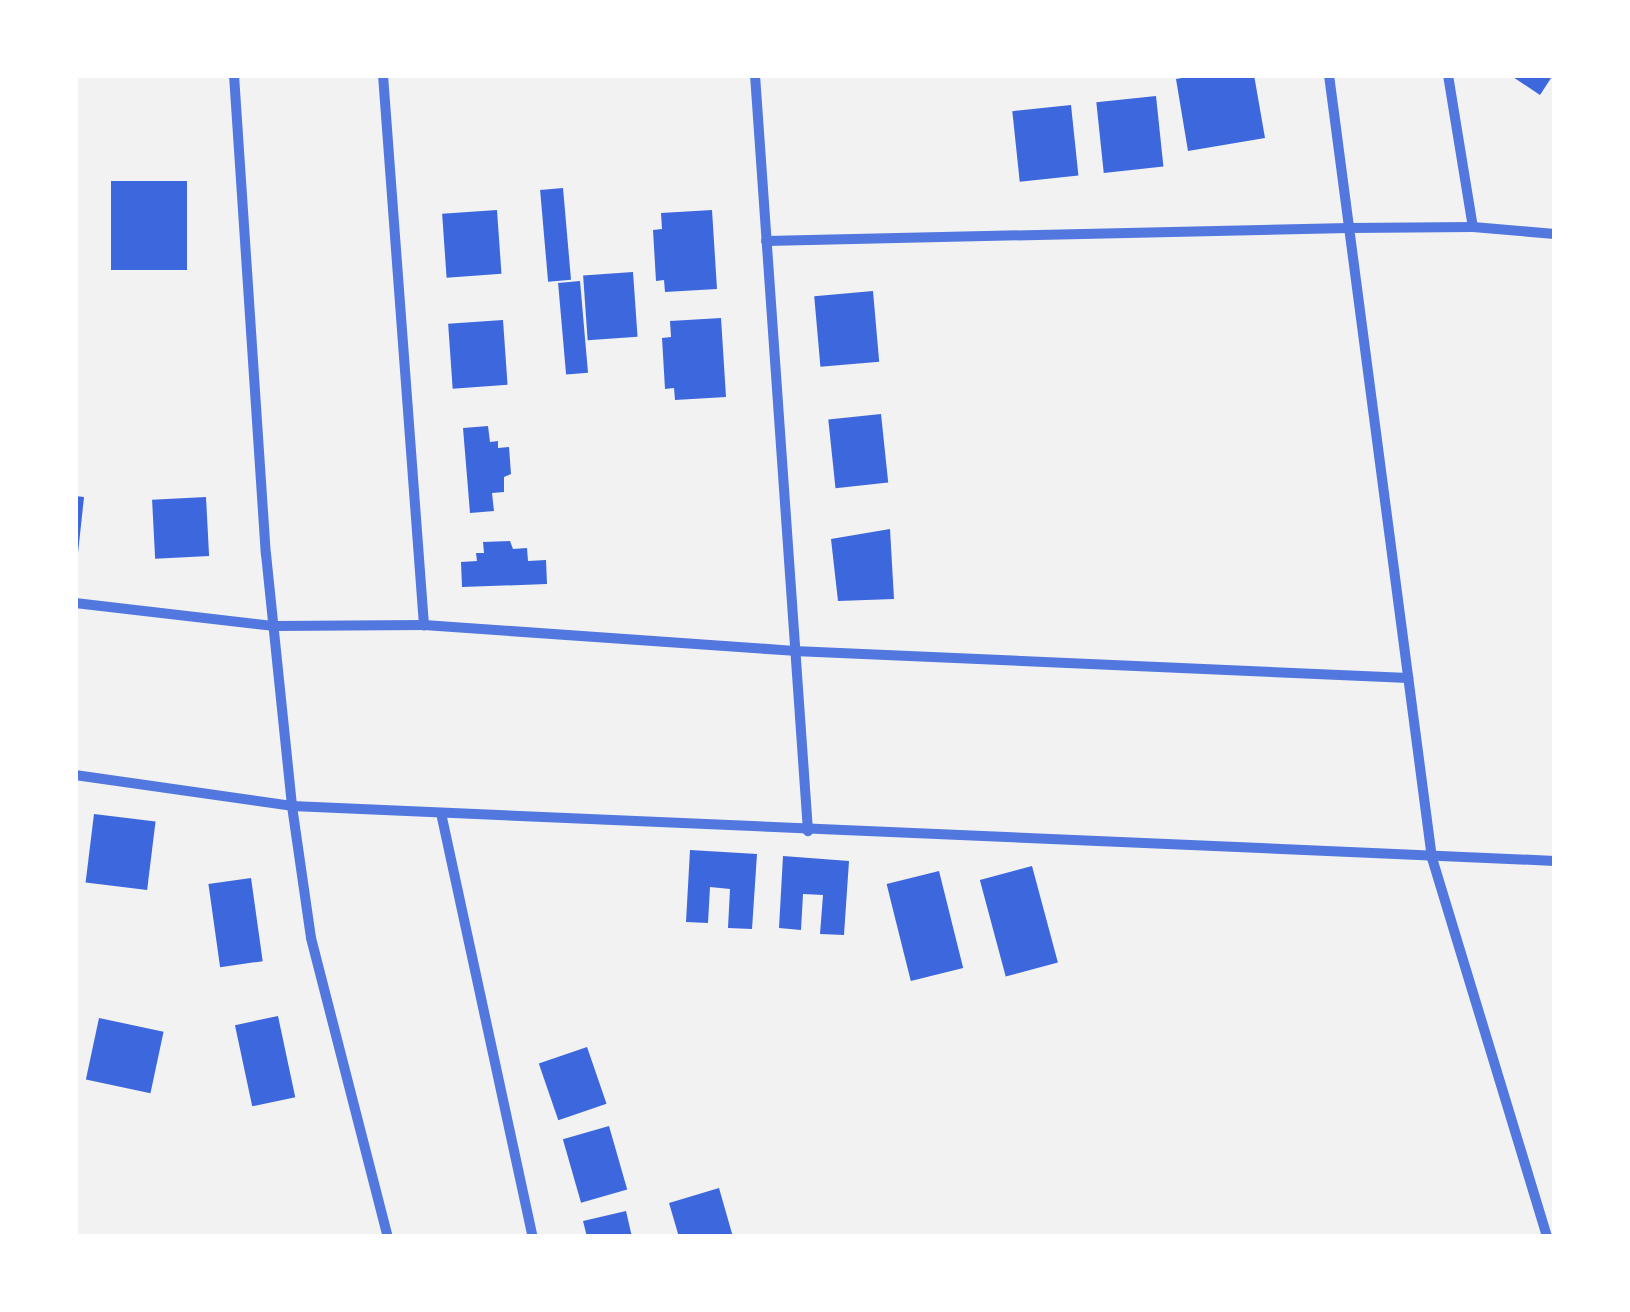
<!DOCTYPE html>
<style>
body{margin:0}
#map{position:relative;width:1630px;height:1312px;overflow:hidden;background:#f2f2f2;font-family:"PT Serif",serif}
div>[style]{position:absolute}
.building>*{inset:0;background:#3d67dc;transform-origin:0 0}
.minor>*{height:10px;margin:-5px;padding:0 5px;transform-origin:5px;border-radius:5px;background:#5277de}
span{translate:-50% -50%;white-space:nowrap;text-align:center;line-height:1.15;-webkit-text-stroke:8px #fff;paint-order:stroke}
.frame{position:absolute;inset:0;border:78px solid #fff;pointer-events:none}
</style>
<div id="map">
<div class="building">
<i style="clip-path:polygon(1198px 75px,1254px 75px,1265px 138px,1188px 151px,1176px 79px)"></i>
<i style="clip-path:polygon(1510px 75px,1553px 75px,1540px 95px)"></i>
<i style="left:1156px;top:96px;width:71px;height:60px;rotate:84deg"></i>
<i style="left:1071px;top:105px;width:71px;height:59px;rotate:84deg"></i>
<i style="left:111px;top:181px;width:76px;height:89px"></i>
<i style="left:563px;top:188px;width:92px;height:23px;rotate:85deg"></i>
<i style="left:497px;top:210px;width:64px;height:55px;rotate:86deg"></i>
<i style="clip-path:polygon(712px 210px,717px 289px,665px 292px,664px 280px,656px 281px,653px 230px,662px 229px,661px 213px)"></i>
<i style="left:633px;top:272px;width:65px;height:50px;rotate:86deg"></i>
<i style="left:580px;top:281px;width:92px;height:22px;rotate:85deg"></i>
<i style="left:873px;top:291px;width:71px;height:59px;rotate:85deg"></i>
<i style="clip-path:polygon(721px 318px,726px 397px,675px 400px,674px 388px,665px 389px,662px 338px,671px 337px,670px 321px)"></i>
<i style="left:503px;top:320px;width:65px;height:55px;rotate:86deg"></i>
<i style="left:881px;top:414px;width:69px;height:53px;rotate:84deg"></i>
<i style="clip-path:polygon(488px 426px,490px 442px,498px 441px,498px 448px,509px 447px,511px 474px,504px 477px,504px 492px,492px 493px,494px 511px,470px 513px,463px 428px)"></i>
<i style="clip-path:polygon(75px 496px,84px 497px,78px 553px,75px 553px)"></i>
<i style="left:206px;top:497px;width:59px;height:54px;rotate:87deg"></i>
<i style="clip-path:polygon(890px 529px,894px 599px,838px 601px,831px 539px)"></i>
<i style="clip-path:polygon(510px 541px,513px 549px,527px 548px,528px 561px,546px 560px,547px 584px,462px 587px,461px 562px,477px 561px,476px 553px,484px 553px,483px 542px)"></i>
<i style="left:94px;top:814px;width:62px;height:69px;rotate:7deg"></i>
<i style="clip-path:polygon(690px 850px,757px 854px,752px 929px,728px 928px,730px 889px,710px 887px,708px 923px,686px 922px)"></i>
<i style="clip-path:polygon(783px 856px,849px 861px,844px 935px,820px 934px,823px 895px,803px 894px,801px 930px,779px 928px)"></i>
<i style="left:1032px;top:866px;width:100px;height:54px;rotate:75deg"></i>
<i style="left:939px;top:871px;width:100px;height:54px;rotate:76deg"></i>
<i style="left:251px;top:878px;width:84px;height:43px;rotate:82deg"></i>
<i style="left:278px;top:1016px;width:83px;height:44px;rotate:78deg"></i>
<i style="left:99px;top:1018px;width:66px;height:63px;rotate:12deg"></i>
<i style="left:587px;top:1047px;width:60px;height:51px;rotate:71deg"></i>
<i style="left:609px;top:1126px;width:66px;height:48px;rotate:74deg"></i>
<i style="clip-path:polygon(719px 1188px,733px 1237px,679px 1237px,669px 1203px)"></i>
<i style="clip-path:polygon(626px 1211px,632px 1237px,587px 1237px,583px 1221px)"></i>
</div>
<div class="minor">
<i style="left:234px;top:75px;width:480px;rotate:86.2deg"></i>
<i style="left:266px;top:554px;width:253px;rotate:84.1deg"></i>
<i style="left:292px;top:806px;width:133px;rotate:81.8deg"></i>
<i style="left:311px;top:938px;width:309px;rotate:75.6deg"></i>
<i style="left:383px;top:75px;width:552px;rotate:85.74deg"></i>
<i style="left:755px;top:75px;width:758px;rotate:85.99deg"></i>
<i style="left:1329px;top:75px;width:790px;rotate:82.51deg"></i>
<i style="left:1432px;top:858px;width:396px;rotate:73.1deg"></i>
<i style="left:1448px;top:75px;width:154px;rotate:80.7deg"></i>
<i style="left:766px;top:241px;width:583px;rotate:-1.28deg"></i>
<i style="left:1349px;top:228px;width:124px;rotate:-0.5deg"></i>
<i style="left:1473px;top:227px;width:82px;rotate:4.9deg"></i>
<i style="left:75px;top:603px;width:201px;rotate:6.6deg"></i>
<i style="left:275px;top:626px;width:149px;rotate:-0.4deg"></i>
<i style="left:424px;top:625px;width:371px;rotate:4deg"></i>
<i style="left:794px;top:651px;width:615px;rotate:2.52deg"></i>
<i style="left:75px;top:775px;width:219px;rotate:8.1deg"></i>
<i style="left:292px;top:806px;width:1264px;rotate:2.49deg"></i>
<i style="left:441px;top:813px;width:434px;rotate:77.8deg"></i>
</div>
<div class="frame"></div>
</div>
